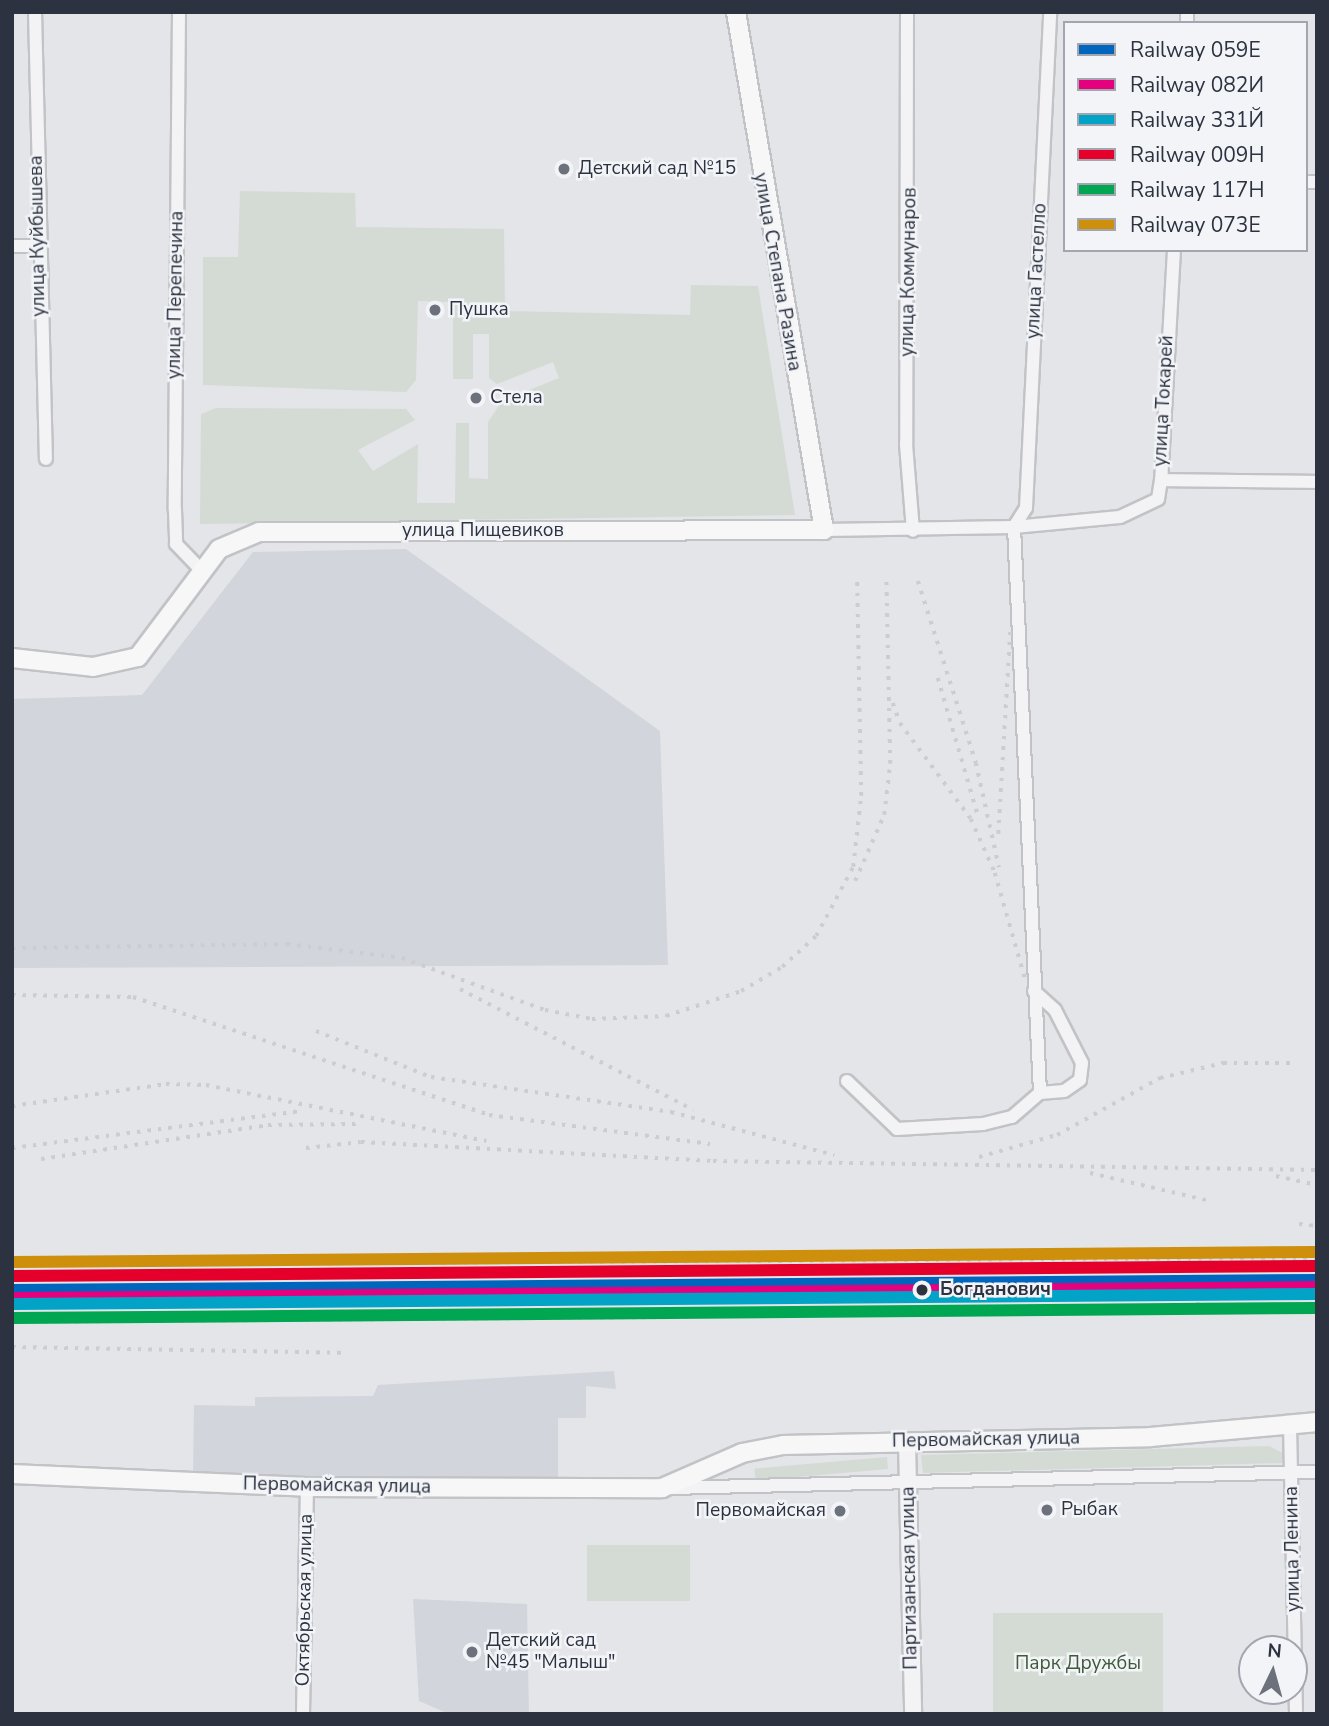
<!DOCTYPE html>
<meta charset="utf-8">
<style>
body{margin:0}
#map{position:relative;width:1329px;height:1726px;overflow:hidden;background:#e3e5e8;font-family:"Nunito Sans",sans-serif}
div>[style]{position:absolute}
.built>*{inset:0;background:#d2d5db}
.green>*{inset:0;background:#d4dbd4;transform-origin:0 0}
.roads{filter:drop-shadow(2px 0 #c2c3c6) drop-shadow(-2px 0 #c2c3c6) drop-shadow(0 2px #c2c3c6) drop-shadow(0 -2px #c2c3c6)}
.minor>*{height:12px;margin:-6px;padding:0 6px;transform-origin:6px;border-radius:6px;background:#f3f3f5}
.tertiary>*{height:16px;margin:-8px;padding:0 8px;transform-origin:8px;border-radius:8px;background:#f3f3f5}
.secondary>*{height:18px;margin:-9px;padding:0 9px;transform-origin:9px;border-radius:9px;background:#f7f7f7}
.rail>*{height:3.5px;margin-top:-1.75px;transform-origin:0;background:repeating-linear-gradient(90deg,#cccdd0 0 3.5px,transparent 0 10.5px)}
.rail-1>*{height:12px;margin:-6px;padding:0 6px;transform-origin:6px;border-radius:6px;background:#0065bd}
.rail-2>*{height:12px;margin:-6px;padding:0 6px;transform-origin:6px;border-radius:6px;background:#e5007d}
.rail-3>*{height:12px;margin:-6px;padding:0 6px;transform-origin:6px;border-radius:6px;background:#02a3c7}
.rail-4>*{height:12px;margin:-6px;padding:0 6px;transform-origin:6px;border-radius:6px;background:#e4002b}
.rail-5>*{height:12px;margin:-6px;padding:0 6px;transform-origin:6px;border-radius:6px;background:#00a651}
.rail-6>*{height:12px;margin:-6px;padding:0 6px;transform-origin:6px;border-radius:6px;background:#ce8f0d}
.dots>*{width:19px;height:19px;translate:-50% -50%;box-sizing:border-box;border:4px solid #f2f4f7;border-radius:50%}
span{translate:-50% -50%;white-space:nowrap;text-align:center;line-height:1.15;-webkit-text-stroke:5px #f2f4f7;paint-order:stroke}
.poi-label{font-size:19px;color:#2c3240}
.left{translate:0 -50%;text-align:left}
.right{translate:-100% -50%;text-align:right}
.street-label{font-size:19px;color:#2c3240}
.stop-label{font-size:19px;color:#2c3240;font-weight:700}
.park-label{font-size:19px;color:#3f5a3a}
.frame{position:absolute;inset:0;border:14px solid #2c3240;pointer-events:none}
.legend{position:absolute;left:1063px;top:21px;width:245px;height:231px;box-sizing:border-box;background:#f2f4f7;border:2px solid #a3a6ae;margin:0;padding:9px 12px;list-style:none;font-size:21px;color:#2c3240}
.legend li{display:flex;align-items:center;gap:14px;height:35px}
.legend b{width:35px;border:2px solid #a3a6ae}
.north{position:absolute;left:1238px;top:1635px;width:70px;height:70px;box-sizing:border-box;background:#f2f4f7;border:2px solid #a3a6ae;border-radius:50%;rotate:5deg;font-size:19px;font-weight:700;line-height:28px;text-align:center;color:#2c3240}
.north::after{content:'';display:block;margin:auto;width:24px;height:32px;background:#6c717b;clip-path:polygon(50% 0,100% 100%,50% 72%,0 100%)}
</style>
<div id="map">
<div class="built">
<i style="clip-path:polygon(406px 549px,660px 731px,668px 965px,12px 968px,12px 699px,142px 695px,253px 552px)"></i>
<i style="clip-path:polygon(614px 1371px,616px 1389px,586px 1386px,586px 1418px,558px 1418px,558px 1485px,193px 1477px,194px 1405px,255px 1406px,255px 1397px,373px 1396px,378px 1385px)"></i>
<i style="clip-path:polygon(413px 1599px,527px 1604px,529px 1714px,449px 1714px,419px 1701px)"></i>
</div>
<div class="green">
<i style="clip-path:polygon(240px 191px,355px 193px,356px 227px,504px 229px,505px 311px,690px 315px,691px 285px,758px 286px,795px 515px,200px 524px,201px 414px,216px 408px,406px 409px,415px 420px,358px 450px,373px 471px,418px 444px,417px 503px,455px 503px,456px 423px,469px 423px,469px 478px,488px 479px,488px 422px,502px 401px,559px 378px,553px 362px,497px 384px,489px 378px,489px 334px,473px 334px,473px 379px,453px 379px,453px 302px,418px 301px,416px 380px,406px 392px,203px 385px,203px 257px,238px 257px)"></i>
<i style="clip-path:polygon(1269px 1446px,1283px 1453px,1284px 1463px,923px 1473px,921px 1455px)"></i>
<i style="left:887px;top:1457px;width:12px;height:133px;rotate:85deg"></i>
<i style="left:690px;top:1545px;width:56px;height:103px;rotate:90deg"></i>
<i style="left:993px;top:1613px;width:170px;height:101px"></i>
</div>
<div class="roads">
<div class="minor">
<i style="left:35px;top:12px;width:447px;rotate:88.6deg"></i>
<i style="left:179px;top:12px;width:498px;rotate:90.5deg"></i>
<i style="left:175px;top:510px;width:34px;rotate:88deg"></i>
<i style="left:176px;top:544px;width:35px;rotate:46deg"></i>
<i style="left:907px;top:12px;width:432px;rotate:90.1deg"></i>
<i style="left:906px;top:444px;width:87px;rotate:85.4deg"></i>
<i style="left:1187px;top:23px;width:11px;rotate:-90deg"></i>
<i style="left:1306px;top:182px;width:11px"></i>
<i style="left:12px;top:246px;width:24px"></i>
<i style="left:1174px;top:250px;width:230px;rotate:93.2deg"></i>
<i style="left:1161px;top:480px;width:156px;rotate:0.7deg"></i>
<i style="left:1014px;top:527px;width:22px;rotate:-58deg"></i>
<i style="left:1026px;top:508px;width:497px;rotate:-87.2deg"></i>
<i style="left:824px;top:530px;width:190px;rotate:-0.9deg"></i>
<i style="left:1014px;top:527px;width:106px;rotate:-5.4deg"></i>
<i style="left:1120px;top:517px;width:42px;rotate:-25.3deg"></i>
<i style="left:1158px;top:499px;width:19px;rotate:-81deg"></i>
<i style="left:1034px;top:991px;width:28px;rotate:42deg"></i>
<i style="left:1055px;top:1010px;width:59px;rotate:63deg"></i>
<i style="left:1082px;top:1063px;width:17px;rotate:97deg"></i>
<i style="left:1080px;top:1080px;width:19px;rotate:145deg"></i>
<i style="left:1064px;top:1091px;width:24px;rotate:175deg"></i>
<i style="left:847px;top:1081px;width:69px;rotate:43.8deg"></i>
<i style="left:897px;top:1129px;width:86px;rotate:-3.3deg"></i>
<i style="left:983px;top:1124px;width:30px;rotate:-14deg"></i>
<i style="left:1012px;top:1117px;width:37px;rotate:-41deg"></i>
<i style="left:1040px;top:1093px;width:567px;rotate:-92.63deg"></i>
<i style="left:1290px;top:1426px;width:288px;rotate:88.8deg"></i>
<i style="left:670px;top:1488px;width:647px;rotate:-1.42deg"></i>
<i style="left:303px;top:1714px;width:227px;rotate:-89deg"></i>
</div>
<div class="tertiary">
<i style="left:907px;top:1442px;width:272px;rotate:88.7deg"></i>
</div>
<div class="secondary">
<i style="left:12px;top:658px;width:81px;rotate:6.3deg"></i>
<i style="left:93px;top:667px;width:46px;rotate:-12.5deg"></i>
<i style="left:138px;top:657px;width:135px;rotate:-53.1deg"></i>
<i style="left:219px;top:549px;width:43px;rotate:-23deg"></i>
<i style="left:259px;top:532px;width:565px;rotate:-0.2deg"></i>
<i style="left:824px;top:530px;width:525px;rotate:-99.64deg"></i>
<i style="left:12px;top:1474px;width:295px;rotate:2.5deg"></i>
<i style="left:307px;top:1487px;width:355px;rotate:0.2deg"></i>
<i style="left:662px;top:1488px;width:87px;rotate:-23.6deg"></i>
<i style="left:742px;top:1453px;width:42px;rotate:-11deg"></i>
<i style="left:783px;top:1445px;width:367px;rotate:-1.2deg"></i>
<i style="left:1150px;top:1437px;width:168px;rotate:-5.1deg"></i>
</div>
</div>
<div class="rail">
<i style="left:918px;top:581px;width:191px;rotate:72.3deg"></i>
<i style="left:976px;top:763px;width:107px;rotate:77.5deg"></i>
<i style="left:938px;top:678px;width:147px;rotate:73.8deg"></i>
<i style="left:893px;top:703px;width:21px;rotate:71deg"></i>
<i style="left:900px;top:723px;width:119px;rotate:53.5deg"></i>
<i style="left:971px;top:819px;width:59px;rotate:66deg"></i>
<i style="left:995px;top:873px;width:109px;rotate:74.1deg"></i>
<i style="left:998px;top:834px;width:202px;rotate:-86.6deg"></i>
<i style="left:855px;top:881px;width:72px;rotate:-66.3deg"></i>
<i style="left:884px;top:815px;width:51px;rotate:-83.3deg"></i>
<i style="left:890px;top:764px;width:188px;rotate:-91.2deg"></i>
<i style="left:12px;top:948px;width:275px;rotate:-0.8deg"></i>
<i style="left:287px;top:944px;width:116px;rotate:6.9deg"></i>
<i style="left:402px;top:958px;width:152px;rotate:20deg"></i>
<i style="left:545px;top:1010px;width:48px;rotate:10.8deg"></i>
<i style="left:592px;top:1019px;width:74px;rotate:-2.3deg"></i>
<i style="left:666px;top:1016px;width:79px;rotate:-18.4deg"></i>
<i style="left:741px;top:991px;width:48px;rotate:-30.3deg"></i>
<i style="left:782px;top:967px;width:46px;rotate:-42.4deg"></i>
<i style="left:816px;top:936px;width:78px;rotate:-61.8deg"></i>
<i style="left:853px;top:867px;width:71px;rotate:-83.6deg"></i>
<i style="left:861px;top:796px;width:217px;rotate:-91.1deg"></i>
<i style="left:460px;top:989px;width:263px;rotate:27.4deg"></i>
<i style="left:12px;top:995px;width:121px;rotate:0.9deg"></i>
<i style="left:133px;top:997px;width:375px;rotate:18.3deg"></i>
<i style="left:489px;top:1115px;width:223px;rotate:7.5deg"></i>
<i style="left:316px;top:1031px;width:124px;rotate:21.8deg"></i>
<i style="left:431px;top:1077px;width:243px;rotate:8.3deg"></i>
<i style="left:671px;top:1112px;width:169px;rotate:14.8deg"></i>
<i style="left:12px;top:1106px;width:156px;rotate:-8.1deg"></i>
<i style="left:166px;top:1084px;width:40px;rotate:1.4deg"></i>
<i style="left:206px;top:1085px;width:286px;rotate:11.3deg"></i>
<i style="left:12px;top:1148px;width:290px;rotate:-7.3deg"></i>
<i style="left:306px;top:1148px;width:55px;rotate:-6.2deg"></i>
<i style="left:361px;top:1142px;width:353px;rotate:3.1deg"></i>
<i style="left:713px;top:1161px;width:604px;rotate:0.85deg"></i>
<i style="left:979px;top:1157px;width:81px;rotate:-15.8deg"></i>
<i style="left:1057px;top:1135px;width:118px;rotate:-29deg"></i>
<i style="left:1160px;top:1078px;width:65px;rotate:-13.4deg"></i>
<i style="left:1223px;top:1063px;width:69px"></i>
<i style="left:41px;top:1159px;width:230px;rotate:-8.5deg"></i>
<i style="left:268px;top:1125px;width:89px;rotate:-0.6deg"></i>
<i style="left:1090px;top:1173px;width:123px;rotate:13.1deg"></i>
<i style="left:1276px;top:1176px;width:42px;rotate:12.4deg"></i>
<i style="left:1299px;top:1224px;width:18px;rotate:6deg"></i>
<i style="left:12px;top:1265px;width:1305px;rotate:-0.31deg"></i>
<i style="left:1184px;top:1295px;width:133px;rotate:-0.4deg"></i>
<i style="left:1196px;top:1304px;width:121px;rotate:3.8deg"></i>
<i style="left:12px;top:1322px;width:677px;rotate:-0.42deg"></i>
<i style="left:12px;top:1347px;width:330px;rotate:1deg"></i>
</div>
<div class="rail-1">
<i style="left:12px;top:1290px;width:1305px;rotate:-0.44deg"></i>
</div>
<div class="rail-2">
<i style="left:12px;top:1298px;width:1305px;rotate:-0.48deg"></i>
</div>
<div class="rail-3">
<i style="left:12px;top:1304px;width:1305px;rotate:-0.44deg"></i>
</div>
<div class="rail-4">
<i style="left:12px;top:1276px;width:1305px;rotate:-0.44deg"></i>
</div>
<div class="rail-5">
<i style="left:12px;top:1318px;width:1305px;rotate:-0.44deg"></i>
</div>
<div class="rail-6">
<i style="left:12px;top:1262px;width:1305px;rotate:-0.44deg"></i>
</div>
<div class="dots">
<i style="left:564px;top:169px;background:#6c717b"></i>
<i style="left:435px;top:310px;background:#6c717b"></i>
<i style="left:476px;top:398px;background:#6c717b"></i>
<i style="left:922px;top:1290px;background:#2c3240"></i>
<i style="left:1047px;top:1510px;background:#6c717b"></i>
<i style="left:840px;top:1511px;background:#6c717b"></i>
<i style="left:472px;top:1652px;background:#6c717b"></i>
</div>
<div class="poi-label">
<span class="left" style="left:578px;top:169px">Детский сад №15</span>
<span class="left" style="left:449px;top:310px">Пушка</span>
<span class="left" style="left:490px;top:398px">Стела</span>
<span class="left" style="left:1061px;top:1510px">Рыбак</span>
<span class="right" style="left:826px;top:1511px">Первомайская</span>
<span class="left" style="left:486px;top:1652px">Детский сад<br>№45 "Малыш"</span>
</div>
<div class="street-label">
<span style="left:38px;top:236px;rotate:-91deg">улица Куйбышева</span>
<span style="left:1037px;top:271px;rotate:-87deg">улица Гастелло</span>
<span style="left:777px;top:272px;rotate:80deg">улица Степана Разина</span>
<span style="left:909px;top:272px;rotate:-89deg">улица Коммунаров</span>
<span style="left:176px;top:295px;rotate:-89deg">улица Перепечина</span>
<span style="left:1164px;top:401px;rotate:-87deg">улица Токарей</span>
<span style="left:483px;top:531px">улица Пищевиков</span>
<span style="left:986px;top:1440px;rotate:-1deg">Первомайская улица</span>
<span style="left:337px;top:1486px;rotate:1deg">Первомайская улица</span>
<span style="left:1293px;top:1549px;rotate:-91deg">улица Ленина</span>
<span style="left:910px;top:1578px;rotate:-91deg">Партизанская улица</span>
<span style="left:305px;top:1600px;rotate:-89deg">Октябрьская улица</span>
</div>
<div class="stop-label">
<span class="left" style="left:940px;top:1290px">Богданович</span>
</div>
<div class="park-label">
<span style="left:1078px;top:1664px">Парк Дружбы</span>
</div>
<div class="frame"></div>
<ul class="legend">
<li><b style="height:9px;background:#0065bd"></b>Railway 059Е</li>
<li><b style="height:9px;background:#e5007d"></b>Railway 082И</li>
<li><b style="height:9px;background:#02a3c7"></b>Railway 331Й</li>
<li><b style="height:9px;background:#e4002b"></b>Railway 009Н</li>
<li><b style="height:9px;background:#00a651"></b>Railway 117Н</li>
<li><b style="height:9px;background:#ce8f0d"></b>Railway 073Е</li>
</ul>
<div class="north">N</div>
</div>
